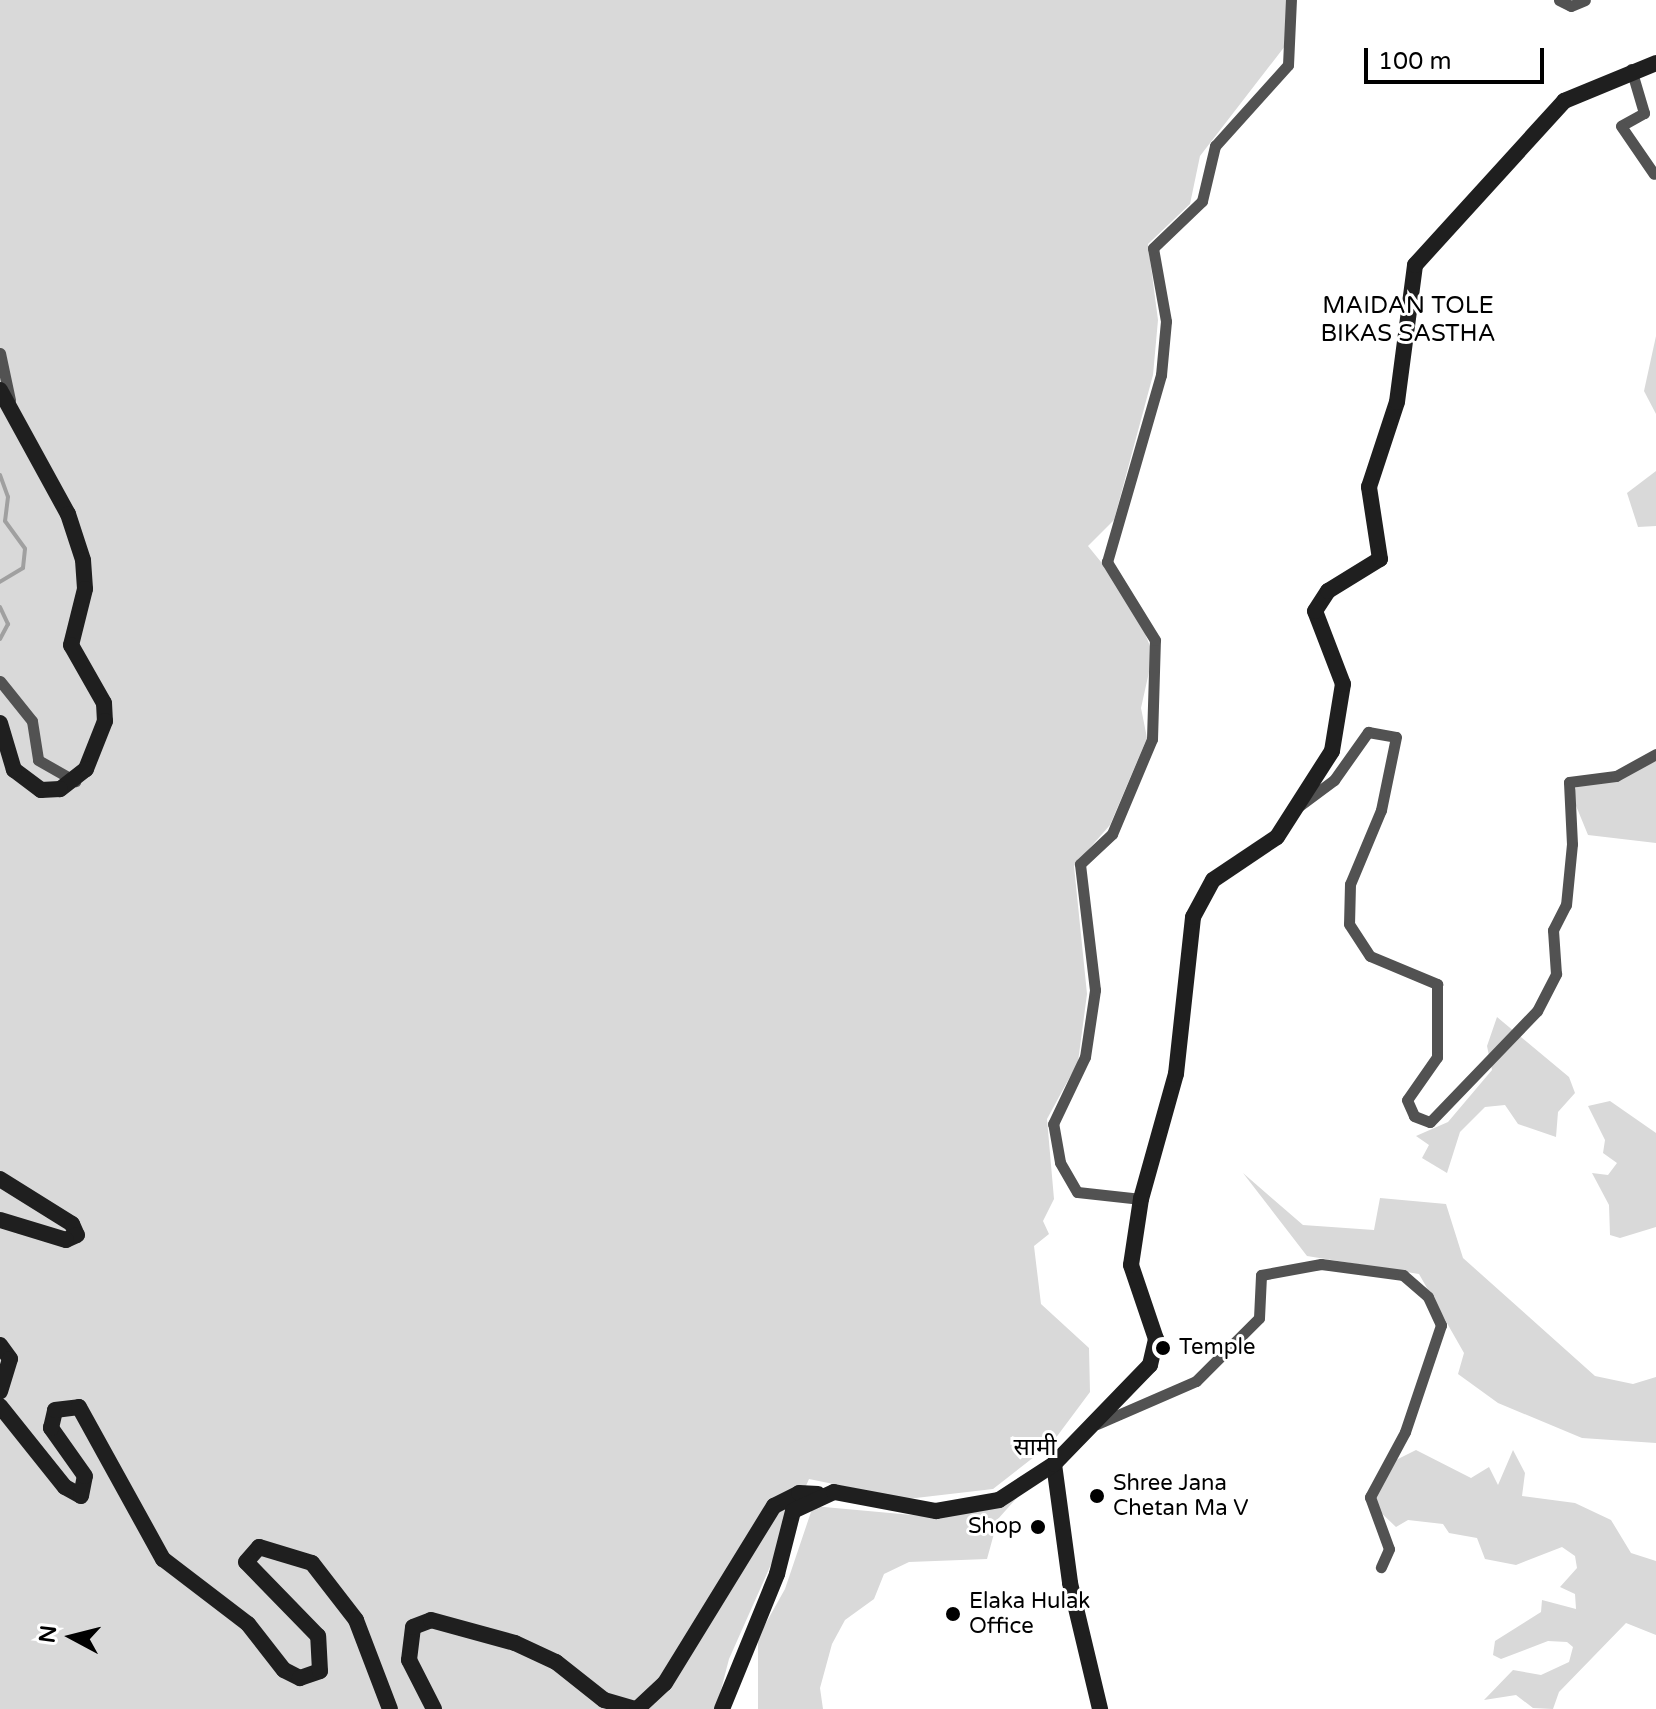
<!DOCTYPE html>
<meta charset="utf-8">
<style>
body{margin:0}
#map{position:relative;width:1656px;height:1709px;overflow:hidden;background:#fff;font-family:"Varela Round","Noto Sans Devanagari",sans-serif}
div>[style]{position:absolute}
.green>*{inset:0;background:#d9d9d9}
.stream>*{height:4px;margin:-2px;padding:0 2px;transform-origin:2px;border-radius:2px;background:#a0a0a0}
.street>*{height:11px;margin:-5.5px;padding:0 5.5px;transform-origin:5.5px;border-radius:5.5px;background:#525252}
.secondary>*{height:16px;margin:-8px;padding:0 8px;transform-origin:8px;border-radius:8px;background:#1f1f1f}
.dots>*{width:22px;height:22px;translate:-50% -50%;box-sizing:border-box;border:4px solid #fff;border-radius:50%}
span{translate:-50% -50%;white-space:nowrap;text-align:center;line-height:1.15;-webkit-text-stroke:6px #fff;paint-order:stroke}
.poi-label{font-size:22px;color:#000}
.left{translate:0 -50%;text-align:left}
.right{translate:-100% -50%;text-align:right}
.neighbourhood-label{font-size:24px;color:#000}
.north{position:absolute;left:32px;top:1597px;width:80px;height:80px;-webkit-text-stroke:6px #fff;paint-order:stroke;rotate:277deg;font-size:22px;font-weight:700;line-height:32px;text-align:center;color:#000}
.north::after{content:'';display:block;margin:auto;width:28px;height:36px;background:#000;clip-path:polygon(50% 0,100% 100%,50% 72%,0 100%)}
.scale{position:absolute;left:1364px;top:48px;width:180px;height:36px;box-sizing:border-box;border:4px solid #000;border-top:0;padding-left:10px;font-size:24px;line-height:28px;white-space:nowrap;color:#000;-webkit-text-stroke:6px #fff;paint-order:stroke}
</style>
<div id="map">
<div class="green">
<i style="clip-path:polygon(0 0,1291px 0,1285px 46px,1200px 156px,1190px 204px,1148px 244px,1158px 320px,1153px 375px,1114px 520px,1088px 546px,1132px 600px,1153px 654px,1141px 708px,1147px 738px,1110px 825px,1074px 866px,1087px 994px,1078px 1062px,1047px 1119px,1054px 1199px,1043px 1221px,1049px 1234px,1034px 1246px,1041px 1304px,1089px 1348px,1090px 1392px,1052px 1443px,993px 1489px,907px 1499px,809px 1479px,729px 1659px,716px 1709px,0 1709px)"></i>
<i style="clip-path:polygon(1656px 336px,1656px 414px,1644px 391px)"></i>
<i style="clip-path:polygon(1656px 471px,1656px 526px,1638px 527px,1627px 493px)"></i>
<i style="clip-path:polygon(1656px 757px,1656px 843px,1588px 835px,1572px 796px,1577px 786px,1604px 783px)"></i>
<i style="clip-path:polygon(1497px 1017px,1569px 1077px,1575px 1093px,1558px 1112px,1556px 1137px,1518px 1124px,1505px 1105px,1485px 1107px,1460px 1132px,1447px 1173px,1422px 1158px,1429px 1145px,1416px 1136px,1448px 1122px,1492px 1070px,1487px 1046px)"></i>
<i style="clip-path:polygon(1610px 1101px,1656px 1133px,1656px 1227px,1620px 1238px,1610px 1235px,1609px 1205px,1592px 1173px,1608px 1175px,1617px 1163px,1603px 1153px,1605px 1140px,1588px 1106px)"></i>
<i style="clip-path:polygon(1243px 1173px,1303px 1225px,1374px 1230px,1380px 1198px,1446px 1204px,1463px 1258px,1595px 1376px,1633px 1384px,1656px 1377px,1656px 1443px,1582px 1438px,1498px 1403px,1458px 1374px,1464px 1353px,1419px 1274px,1307px 1256px)"></i>
<i style="clip-path:polygon(1416px 1450px,1471px 1478px,1489px 1467px,1498px 1485px,1513px 1450px,1525px 1473px,1522px 1496px,1575px 1503px,1611px 1520px,1631px 1553px,1656px 1561px,1656px 1635px,1626px 1623px,1559px 1692px,1553px 1709px,1533px 1708px,1516px 1695px,1484px 1700px,1513px 1670px,1541px 1675px,1569px 1662px,1573px 1647px,1567px 1642px,1548px 1641px,1501px 1659px,1493px 1655px,1495px 1641px,1541px 1612px,1542px 1600px,1576px 1609px,1575px 1594px,1560px 1587px,1577px 1568px,1575px 1556px,1562px 1547px,1516px 1565px,1485px 1559px,1477px 1538px,1449px 1533px,1443px 1524px,1408px 1520px,1396px 1527px,1374px 1506px,1376px 1491px,1394px 1461px)"></i>
<i style="clip-path:polygon(1022px 1492px,998px 1519px,987px 1559px,909px 1562px,884px 1574px,874px 1599px,845px 1620px,832px 1644px,820px 1688px,823px 1709px,758px 1709px,758px 1637px,785px 1589px,813px 1506px,934px 1517px,983px 1511px)"></i>
</div>
<div class="stream">
<i style="left:0;top:475px;width:23px;rotate:70deg"></i>
<i style="left:8px;top:497px;width:24px;rotate:97deg"></i>
<i style="left:5px;top:521px;width:34px;rotate:54deg"></i>
<i style="left:25px;top:549px;width:19px;rotate:96deg"></i>
<i style="left:23px;top:568px;width:27px;rotate:149deg"></i>
<i style="left:0;top:607px;width:19px;rotate:65deg"></i>
<i style="left:8px;top:624px;width:17px;rotate:118deg"></i>
</div>
<div class="street">
<i style="left:1559px;top:0;width:13px;rotate:27deg"></i>
<i style="left:1571px;top:6px;width:15px;rotate:-23deg"></i>
<i style="left:1631px;top:69px;width:46px;rotate:73.5deg"></i>
<i style="left:1644px;top:113px;width:26px;rotate:151deg"></i>
<i style="left:1621px;top:126px;width:58px;rotate:55.5deg"></i>
<i style="left:0;top:353px;width:48px;rotate:78deg"></i>
<i style="left:0;top:681px;width:51px;rotate:51.3deg"></i>
<i style="left:32px;top:721px;width:39px;rotate:81deg"></i>
<i style="left:38px;top:760px;width:43px;rotate:29.6deg"></i>
<i style="left:1299px;top:806px;width:44px;rotate:-36.6deg"></i>
<i style="left:1334px;top:780px;width:59px;rotate:-54.7deg"></i>
<i style="left:1368px;top:732px;width:28px;rotate:10deg"></i>
<i style="left:1396px;top:737px;width:75px;rotate:101.6deg"></i>
<i style="left:1381px;top:810px;width:80px;rotate:112.7deg"></i>
<i style="left:1350px;top:884px;width:40px;rotate:91.4deg"></i>
<i style="left:1349px;top:924px;width:38px;rotate:57deg"></i>
<i style="left:1370px;top:956px;width:73px;rotate:22.7deg"></i>
<i style="left:1437px;top:984px;width:73px;rotate:90deg"></i>
<i style="left:1437px;top:1057px;width:52px;rotate:124.9deg"></i>
<i style="left:1407px;top:1100px;width:17px;rotate:66deg"></i>
<i style="left:1414px;top:1116px;width:17px;rotate:21deg"></i>
<i style="left:1430px;top:1122px;width:154px;rotate:-46.1deg"></i>
<i style="left:1537px;top:1011px;width:42px;rotate:-62.8deg"></i>
<i style="left:1556px;top:974px;width:44px;rotate:-93.9deg"></i>
<i style="left:1553px;top:930px;width:28px;rotate:-63deg"></i>
<i style="left:1566px;top:905px;width:61px;rotate:-84.4deg"></i>
<i style="left:1572px;top:844px;width:62px;rotate:-92.8deg"></i>
<i style="left:1569px;top:782px;width:47px;rotate:-7.3deg"></i>
<i style="left:1616px;top:776px;width:46px;rotate:-28.8deg"></i>
<i style="left:1141px;top:1199px;width:64px;rotate:-173.8deg"></i>
<i style="left:1077px;top:1192px;width:34px;rotate:-120deg"></i>
<i style="left:1060px;top:1162px;width:39px;rotate:-100deg"></i>
<i style="left:1053px;top:1124px;width:74px;rotate:-64.5deg"></i>
<i style="left:1085px;top:1057px;width:68px;rotate:-81.5deg"></i>
<i style="left:1095px;top:990px;width:127px;rotate:-96.8deg"></i>
<i style="left:1080px;top:864px;width:44px;rotate:-43.2deg"></i>
<i style="left:1112px;top:834px;width:103px;rotate:-67.2deg"></i>
<i style="left:1152px;top:739px;width:99px;rotate:-88.3deg"></i>
<i style="left:1155px;top:640px;width:92px;rotate:-121.6deg"></i>
<i style="left:1107px;top:562px;width:195px;rotate:-73.9deg"></i>
<i style="left:1161px;top:375px;width:54px;rotate:-84.7deg"></i>
<i style="left:1166px;top:321px;width:74px;rotate:-100.1deg"></i>
<i style="left:1153px;top:248px;width:68px;rotate:-43.8deg"></i>
<i style="left:1202px;top:201px;width:57px;rotate:-76.7deg"></i>
<i style="left:1215px;top:146px;width:109px;rotate:-48deg"></i>
<i style="left:1288px;top:65px;width:65px;rotate:-87.4deg"></i>
<i style="left:1097px;top:1424px;width:108px;rotate:-23.5deg"></i>
<i style="left:1196px;top:1381px;width:89px;rotate:-45deg"></i>
<i style="left:1259px;top:1318px;width:43px;rotate:-87.3deg"></i>
<i style="left:1261px;top:1275px;width:61px;rotate:-10.4deg"></i>
<i style="left:1321px;top:1264px;width:83px;rotate:7.6deg"></i>
<i style="left:1403px;top:1275px;width:33px;rotate:41deg"></i>
<i style="left:1428px;top:1297px;width:31px;rotate:65deg"></i>
<i style="left:1441px;top:1325px;width:113px;rotate:108.6deg"></i>
<i style="left:1405px;top:1432px;width:74px;rotate:118.3deg"></i>
<i style="left:1370px;top:1497px;width:55px;rotate:69.9deg"></i>
<i style="left:1389px;top:1549px;width:20px;rotate:114deg"></i>
</div>
<div class="secondary">
<i style="left:0;top:390px;width:141px;rotate:61.3deg"></i>
<i style="left:68px;top:514px;width:48px;rotate:71.9deg"></i>
<i style="left:83px;top:560px;width:29px;rotate:86deg"></i>
<i style="left:85px;top:589px;width:58px;rotate:104deg"></i>
<i style="left:71px;top:645px;width:67px;rotate:60.4deg"></i>
<i style="left:104px;top:703px;width:18px;rotate:87deg"></i>
<i style="left:105px;top:721px;width:52px;rotate:111.6deg"></i>
<i style="left:86px;top:769px;width:33px;rotate:142deg"></i>
<i style="left:60px;top:789px;width:19px;rotate:177deg"></i>
<i style="left:41px;top:790px;width:34px;rotate:-143deg"></i>
<i style="left:14px;top:770px;width:49px;rotate:-106.6deg"></i>
<i style="left:0;top:1179px;width:85px;rotate:32deg"></i>
<i style="left:72px;top:1224px;width:12px;rotate:66deg"></i>
<i style="left:77px;top:1235px;width:12px;rotate:156deg"></i>
<i style="left:66px;top:1240px;width:69px;rotate:-163.1deg"></i>
<i style="left:0;top:1345px;width:17px;rotate:54deg"></i>
<i style="left:10px;top:1359px;width:34px;rotate:107deg"></i>
<i style="left:0;top:1406px;width:104px;rotate:51.3deg"></i>
<i style="left:65px;top:1487px;width:18px;rotate:29deg"></i>
<i style="left:81px;top:1496px;width:20px;rotate:-79deg"></i>
<i style="left:85px;top:1476px;width:59px;rotate:-125.3deg"></i>
<i style="left:51px;top:1428px;width:18px;rotate:-77deg"></i>
<i style="left:55px;top:1410px;width:24px;rotate:-7deg"></i>
<i style="left:79px;top:1407px;width:174px;rotate:61.1deg"></i>
<i style="left:163px;top:1559px;width:107px;rotate:37.4deg"></i>
<i style="left:248px;top:1624px;width:58px;rotate:52deg"></i>
<i style="left:284px;top:1670px;width:18px;rotate:27deg"></i>
<i style="left:300px;top:1678px;width:21px;rotate:-19deg"></i>
<i style="left:320px;top:1671px;width:35px;rotate:-93deg"></i>
<i style="left:318px;top:1636px;width:103px;rotate:-134.2deg"></i>
<i style="left:246px;top:1562px;width:20px;rotate:-49deg"></i>
<i style="left:259px;top:1547px;width:55px;rotate:16.8deg"></i>
<i style="left:312px;top:1563px;width:72px;rotate:52.3deg"></i>
<i style="left:356px;top:1620px;width:95px;rotate:69.1deg"></i>
<i style="left:1054px;top:1464px;width:120px;rotate:82.3deg"></i>
<i style="left:1070px;top:1583px;width:130px;rotate:76.6deg"></i>
<i style="left:434px;top:1709px;width:55px;rotate:-117deg"></i>
<i style="left:409px;top:1660px;width:33px;rotate:-83deg"></i>
<i style="left:413px;top:1627px;width:19px;rotate:-21deg"></i>
<i style="left:431px;top:1620px;width:87px;rotate:15.3deg"></i>
<i style="left:515px;top:1643px;width:45px;rotate:24.9deg"></i>
<i style="left:556px;top:1662px;width:61px;rotate:38.4deg"></i>
<i style="left:604px;top:1700px;width:33px;rotate:16deg"></i>
<i style="left:637px;top:1709px;width:38px;rotate:-43deg"></i>
<i style="left:665px;top:1683px;width:208px;rotate:-58.4deg"></i>
<i style="left:774px;top:1506px;width:28px;rotate:-27deg"></i>
<i style="left:799px;top:1493px;width:19px;rotate:3deg"></i>
<i style="left:722px;top:1709px;width:146px;rotate:-67.8deg"></i>
<i style="left:777px;top:1574px;width:65px;rotate:-75.7deg"></i>
<i style="left:793px;top:1511px;width:45px;rotate:-24.9deg"></i>
<i style="left:834px;top:1492px;width:104px;rotate:10.6deg"></i>
<i style="left:936px;top:1511px;width:64px;rotate:-9.9deg"></i>
<i style="left:999px;top:1500px;width:66px;rotate:-33.2deg"></i>
<i style="left:1054px;top:1464px;width:138px;rotate:-45.9deg"></i>
<i style="left:1150px;top:1365px;width:27px;rotate:-77deg"></i>
<i style="left:1156px;top:1339px;width:78px;rotate:-108.7deg"></i>
<i style="left:1131px;top:1265px;width:67px;rotate:-81.4deg"></i>
<i style="left:1141px;top:1199px;width:130px;rotate:-74.4deg"></i>
<i style="left:1176px;top:1074px;width:158px;rotate:-83.8deg"></i>
<i style="left:1193px;top:917px;width:42px;rotate:-61.6deg"></i>
<i style="left:1213px;top:880px;width:77px;rotate:-33.9deg"></i>
<i style="left:1277px;top:837px;width:102px;rotate:-57.4deg"></i>
<i style="left:1332px;top:751px;width:68px;rotate:-80.7deg"></i>
<i style="left:1343px;top:684px;width:78px;rotate:-111deg"></i>
<i style="left:1315px;top:611px;width:24px;rotate:-57deg"></i>
<i style="left:1328px;top:591px;width:61px;rotate:-31.6deg"></i>
<i style="left:1380px;top:559px;width:73px;rotate:-98.7deg"></i>
<i style="left:1369px;top:487px;width:89px;rotate:-71.8deg"></i>
<i style="left:1397px;top:402px;width:138px;rotate:-82.5deg"></i>
<i style="left:1415px;top:265px;width:222px;rotate:-47.7deg"></i>
<i style="left:1564px;top:101px;width:100px;rotate:-22.4deg"></i>
</div>
<div class="dots">
<i style="left:1163px;top:1348px;background:#000"></i>
<i style="left:1097px;top:1496px;background:#000"></i>
<i style="left:1038px;top:1527px;background:#000"></i>
<i style="left:953px;top:1614px;background:#000"></i>
</div>
<div class="poi-label">
<span class="left" style="left:1179px;top:1348px">Temple</span>
<span class="left" style="left:1113px;top:1496px">Shree Jana<br>Chetan Ma V</span>
<span class="right" style="left:1022px;top:1527px">Shop</span>
<span class="left" style="left:969px;top:1614px">Elaka Hulak<br>Office</span>
</div>
<div class="neighbourhood-label">
<span style="left:1408px;top:320px">MAIDAN TOLE<br>BIKAS SASTHA</span>
<span style="left:1035px;top:1448px">सामी</span>
</div>
<div class="north">N</div>
<div class="scale">100 m</div>
</div>
